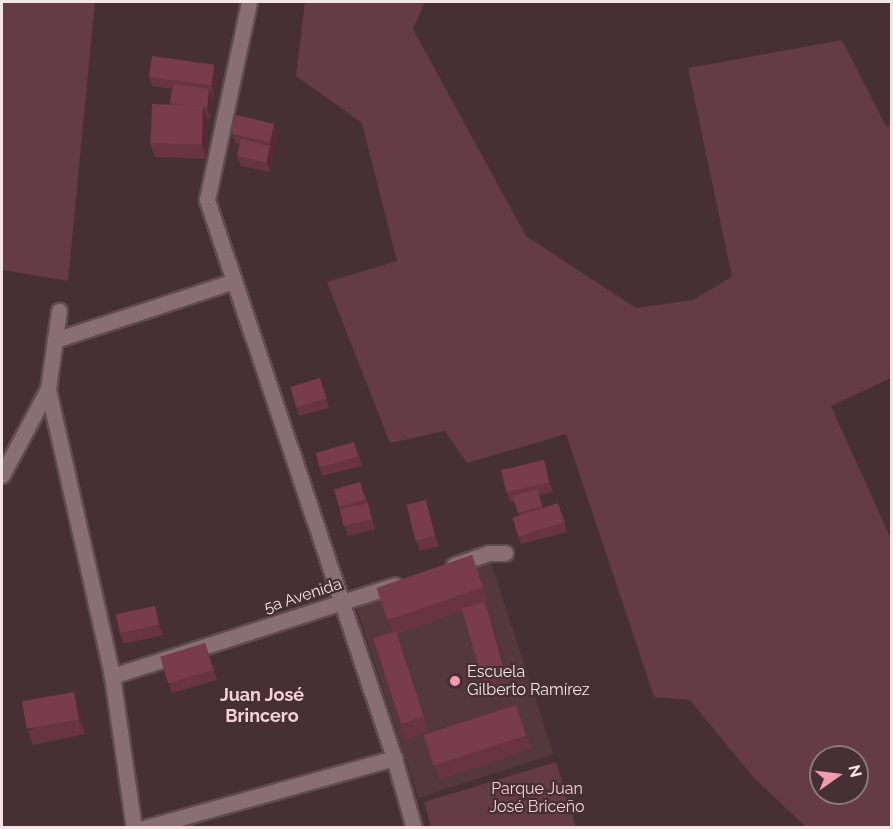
<!DOCTYPE html>
<meta charset="utf-8">
<style>
body{margin:0}
#map{position:relative;width:893px;height:829px;overflow:hidden;background:#462f35;font-family:Raleway,sans-serif}
div>[style]{position:absolute}
.built>*{inset:0;background:#55373e;transform-origin:0 0}
.green>*{inset:0;background:#643b46}
.roads{filter:drop-shadow(2px 0 #5f4c51) drop-shadow(-2px 0 #5f4c51) drop-shadow(0 2px #5f4c51) drop-shadow(0 -2px #5f4c51)}
.street>*{height:15px;margin:-7.5px;padding:0 7.5px;transform-origin:7.5px;border-radius:7.5px;background:#896f75}
.wall>*{inset:0;background:#683442;transform-origin:0 0}
.shaded-wall>*{inset:0;background:#552a36}
.building>*{inset:0;background:#793c4d;transform-origin:0 0}
.dots>*{width:16px;height:16px;translate:-50% -50%;box-sizing:border-box;border:3px solid #462f35;border-radius:50%}
span{translate:-50% -50%;white-space:nowrap;text-align:center;line-height:1.15;-webkit-text-stroke:4.5px #462f35;paint-order:stroke}
.street-label{font-size:16px;color:#f3e4e7}
.poi-label{font-size:16px;color:#f3e4e7}
.left{translate:0 -50%;text-align:left}
.park-label{font-size:16px;color:#f5cdd6}
.neighbourhood-label{font-size:18px;color:#f4d1d9;font-weight:700}
.frame{position:absolute;inset:0;border:3px solid #f3e4e7;pointer-events:none}
.north{position:absolute;left:809px;top:745px;width:60px;height:60px;box-sizing:border-box;background:#462f35;border:2px solid #8b777c;border-radius:50%;rotate:76deg;font-size:16px;font-weight:700;line-height:24px;text-align:center;color:#f3e4e7}
.north::after{content:'';display:block;margin:auto;width:21px;height:27px;background:#f19ab0;clip-path:polygon(50% 0,100% 100%,50% 72%,0 100%)}
</style>
<div id="map">
<div class="built">
<i style="left:491px;top:562px;width:202px;height:142px;rotate:72deg"></i>
</div>
<div class="green">
<i style="clip-path:polygon(2px 2px,95px 2px,68px 281px,2px 270px)"></i>
<i style="clip-path:polygon(evenodd,305px 2px,425px 2px,413px 29px,526px 236px,636px 308px,693px 300px,732px 277px,688px 68px,842px 40px,886px 126px,891px 125px,891px 378px,831px 406px,891px 539px,891px 827px,806px 827px,753px 777px,690px 700px,654px 697px,566px 434px,467px 463px,445px 431px,390px 443px,327px 282px,397px 261px,362px 123px,296px 76px,305px 2px,821px 757px,857px 757px,857px 793px,821px 793px,821px 757px)"></i>
<i style="clip-path:polygon(556px 762px,576px 827px,431px 827px,424px 802px)"></i>
</div>
<div class="roads">
<div class="street">
<i style="left:249px;top:2px;width:202px;rotate:102deg"></i>
<i style="left:207px;top:200px;width:589px;rotate:71.47deg"></i>
<i style="left:394px;top:758px;width:73px;rotate:74.1deg"></i>
<i style="left:55px;top:340px;width:188px;rotate:-18.2deg"></i>
<i style="left:48px;top:389px;width:294px;rotate:77.4deg"></i>
<i style="left:112px;top:676px;width:154px;rotate:81.8deg"></i>
<i style="left:2px;top:475px;width:98px;rotate:-61.9deg"></i>
<i style="left:48px;top:389px;width:79px;rotate:-82deg"></i>
<i style="left:454px;top:565px;width:37px;rotate:-19deg"></i>
<i style="left:489px;top:553px;width:16px"></i>
<i style="left:112px;top:676px;width:297px;rotate:-17.8deg"></i>
<i style="left:144px;top:828px;width:260px;rotate:-15.6deg"></i>
</div>
</div>
<div class="wall">
<i style="clip-path:polygon(217px 75px,214px 96px,212px 95px,213px 99px,210px 118px,208px 117px,208px 120px,207px 159px,155px 157px,150px 143px,171px 104px,170px 103px,172px 89px,152px 86px,149px 77px)"></i>
<i style="clip-path:polygon(274px 124px,278px 134px,273px 153px,274px 155px,270px 172px,241px 166px,237px 156px,240px 144px,235px 143px,232px 134px)"></i>
<i style="clip-path:polygon(324px 388px,329px 408px,299px 416px,296px 406px)"></i>
<i style="clip-path:polygon(358px 451px,362px 466px,322px 476px,319px 466px)"></i>
<i style="clip-path:polygon(544px 460px,553px 492px,539px 495px,543px 508px,562px 513px,567px 532px,521px 544px,518px 535px,519px 514px,515px 501px,511px 503px,507px 493px)"></i>
<i style="clip-path:polygon(360px 482px,371px 512px,375px 529px,348px 536px,339px 506px)"></i>
<i style="clip-path:polygon(429px 510px,439px 546px,420px 551px,416px 541px)"></i>
<i style="clip-path:polygon(472px 555px,488px 601px,485px 602px,490px 617px,509px 683px,486px 690px,481px 675px,462px 611px,397px 634px,429px 732px,406px 739px,400px 725px,393px 632px,377px 589px)"></i>
<i style="clip-path:polygon(155px 606px,163px 635px,124px 644px,120px 634px)"></i>
<i style="clip-path:polygon(205px 643px,217px 680px,172px 693px,169px 684px)"></i>
<i style="left:516px;top:705px;width:46px;height:97px;rotate:71deg"></i>
<i style="clip-path:polygon(79px 706px,85px 734px,33px 745px,28px 731px)"></i>
</div>
<div class="shaded-wall">
<i style="clip-path:polygon(214px 65px,217px 75px,214px 96px,211px 86px)"></i>
<i style="clip-path:polygon(209px 89px,213px 99px,210px 118px,207px 108px)"></i>
<i style="clip-path:polygon(203px 106px,208px 120px,207px 159px,202px 145px)"></i>
<i style="clip-path:polygon(274px 124px,278px 134px,273px 153px,270px 143px)"></i>
<i style="clip-path:polygon(270px 146px,274px 155px,270px 172px,267px 163px)"></i>
<i style="clip-path:polygon(544px 460px,547px 470px,553px 492px,549px 482px)"></i>
<i style="clip-path:polygon(426px 500px,429px 510px,439px 546px,435px 536px)"></i>
<i style="clip-path:polygon(368px 503px,371px 512px,375px 529px,372px 520px)"></i>
<i style="clip-path:polygon(485px 602px,490px 617px,509px 683px,504px 669px)"></i>
<i style="clip-path:polygon(155px 606px,158px 616px,163px 635px,159px 625px)"></i>
<i style="clip-path:polygon(396px 631px,401px 645px,429px 732px,424px 717px)"></i>
<i style="clip-path:polygon(74px 692px,79px 706px,85px 734px,79px 720px)"></i>
</div>
<div class="building">
<i style="left:152px;top:56px;width:63px;height:21px;rotate:8deg"></i>
<i style="clip-path:polygon(173px 84px,209px 89px,207px 108px,203px 107px,203px 106px,187px 105px,170px 103px)"></i>
<i style="left:152px;top:104px;width:51px;height:39px;rotate:2deg"></i>
<i style="left:236px;top:115px;width:39px;height:19px;rotate:13deg"></i>
<i style="left:241px;top:139px;width:30px;height:17px;rotate:14deg"></i>
<i style="left:320px;top:378px;width:21px;height:31px;rotate:73deg"></i>
<i style="left:354px;top:442px;width:15px;height:40px;rotate:74deg"></i>
<i style="left:544px;top:460px;width:23px;height:44px;rotate:77deg"></i>
<i style="left:360px;top:482px;width:18px;height:27px;rotate:74deg"></i>
<i style="left:537px;top:489px;width:18px;height:25px;rotate:74deg"></i>
<i style="left:426px;top:500px;width:37px;height:20px;rotate:76deg"></i>
<i style="left:368px;top:503px;width:17px;height:29px;rotate:77deg"></i>
<i style="left:558px;top:503px;width:20px;height:48px;rotate:72deg"></i>
<i style="left:472px;top:555px;width:34px;height:101px;rotate:71deg"></i>
<i style="left:485px;top:602px;width:70px;height:24px;rotate:74deg"></i>
<i style="left:155px;top:606px;width:19px;height:40px;rotate:78deg"></i>
<i style="left:396px;top:631px;width:90px;height:24px;rotate:72deg"></i>
<i style="left:205px;top:643px;width:28px;height:47px;rotate:73deg"></i>
<i style="left:74px;top:692px;width:28px;height:53px;rotate:80deg"></i>
<i style="left:516px;top:705px;width:32px;height:97px;rotate:72deg"></i>
</div>
<div class="dots">
<i style="left:455px;top:681px;background:#f19ab0"></i>
</div>
<div class="street-label">
<span style="left:303px;top:596px;rotate:-18deg">5a Avenida</span>
</div>
<div class="poi-label">
<span class="left" style="left:467px;top:681px">Escuela<br>Gilberto Ramírez</span>
</div>
<div class="park-label">
<span style="left:537px;top:798px">Parque Juan<br>José Briceño</span>
</div>
<div class="neighbourhood-label">
<span style="left:262px;top:706px">Juan José<br>Brincero</span>
</div>
<div class="frame"></div>
<div class="north">N</div>
</div>
